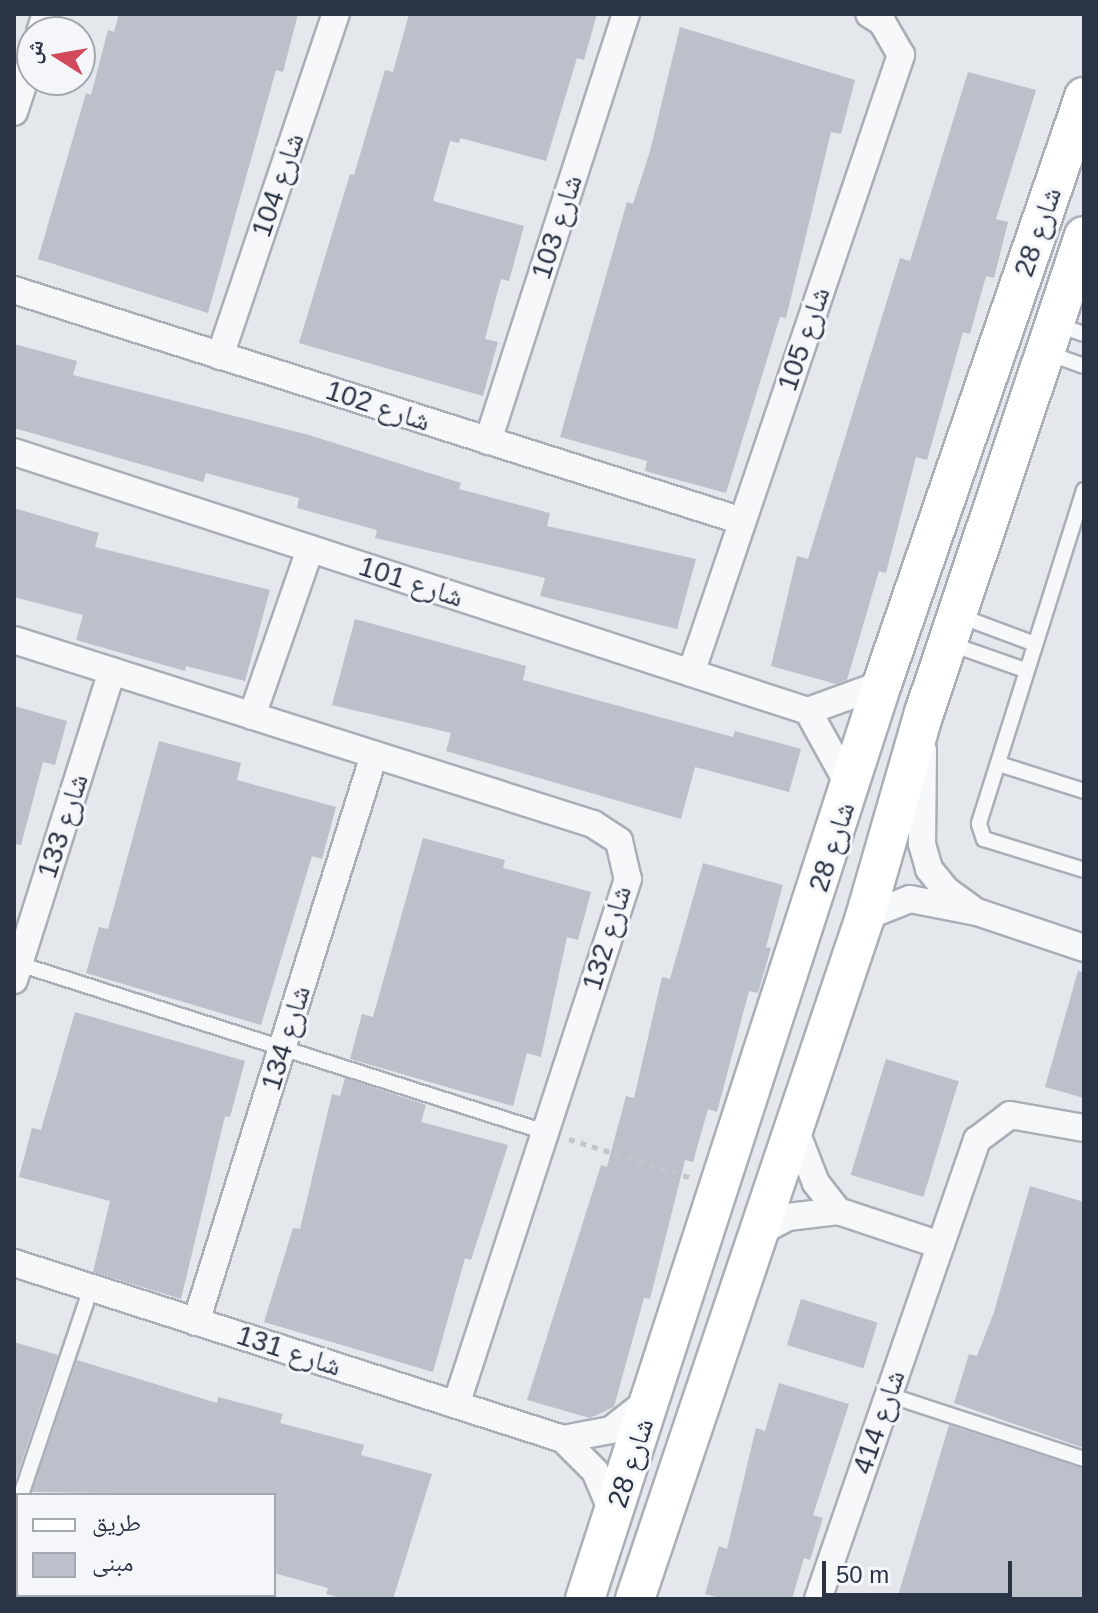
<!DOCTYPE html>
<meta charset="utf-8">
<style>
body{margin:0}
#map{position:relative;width:1098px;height:1613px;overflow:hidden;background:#e4e7ec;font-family:Arial,"Noto Naskh Arabic",sans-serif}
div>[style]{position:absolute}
.building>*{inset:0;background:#bbc0ca;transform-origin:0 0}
.path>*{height:5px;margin-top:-2.5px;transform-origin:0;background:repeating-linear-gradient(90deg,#c2c5cb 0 6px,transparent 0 12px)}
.roads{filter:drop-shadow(2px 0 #a9aeb7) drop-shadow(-2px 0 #a9aeb7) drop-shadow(0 2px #a9aeb7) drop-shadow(0 -2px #a9aeb7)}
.lane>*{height:14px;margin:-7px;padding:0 7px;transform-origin:7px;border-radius:7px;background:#f7f8fa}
.street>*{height:26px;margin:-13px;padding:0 13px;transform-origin:13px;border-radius:13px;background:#f7f8fa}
.secondary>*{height:38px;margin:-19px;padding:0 19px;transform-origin:19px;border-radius:19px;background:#fff}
span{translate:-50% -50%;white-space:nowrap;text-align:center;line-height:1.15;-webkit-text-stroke:6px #f4f6f9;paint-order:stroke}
.street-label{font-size:28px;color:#2b3445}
.frame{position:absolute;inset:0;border:16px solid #2b3445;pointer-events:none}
.legend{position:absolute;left:16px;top:1493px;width:260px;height:104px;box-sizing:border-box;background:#f4f6f9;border:2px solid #a4a8b1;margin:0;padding:10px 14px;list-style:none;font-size:24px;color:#2b3445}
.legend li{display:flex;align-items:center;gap:16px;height:40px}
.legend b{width:40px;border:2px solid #a4a8b1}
.north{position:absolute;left:16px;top:16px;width:80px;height:80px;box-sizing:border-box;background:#f4f6f9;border:2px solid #a4a8b1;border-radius:50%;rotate:281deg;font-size:22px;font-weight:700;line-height:32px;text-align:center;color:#2b3445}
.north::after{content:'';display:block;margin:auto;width:28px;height:36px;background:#d1495b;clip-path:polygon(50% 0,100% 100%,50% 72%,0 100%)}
.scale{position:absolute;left:822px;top:1561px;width:190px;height:36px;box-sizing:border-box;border:4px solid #2b3445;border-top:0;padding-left:10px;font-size:24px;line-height:28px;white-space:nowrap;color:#2b3445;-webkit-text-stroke:6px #f4f6f9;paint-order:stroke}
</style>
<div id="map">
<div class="building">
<i style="clip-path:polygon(119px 14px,298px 14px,283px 72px,276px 70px,208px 313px,38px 259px,86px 93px,91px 95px,108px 30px,114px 32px)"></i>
<i style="clip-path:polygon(409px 14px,597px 14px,584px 60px,577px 58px,546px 161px,460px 138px,459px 143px,450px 141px,433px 201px,524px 226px,509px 281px,501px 279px,485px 339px,498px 342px,483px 396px,299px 343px,350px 174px,354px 175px,385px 70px,393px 72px)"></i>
<i style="clip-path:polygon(680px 27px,855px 80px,841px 134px,831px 132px,786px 318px,780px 317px,726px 493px,645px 471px,647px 461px,560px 437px,627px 202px,633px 204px,650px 151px)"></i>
<i style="clip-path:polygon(968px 72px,1036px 90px,996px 219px,1008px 222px,994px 278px,986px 276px,970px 334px,963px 332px,927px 460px,916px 457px,886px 573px,879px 571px,847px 680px,836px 684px,771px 666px,797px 556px,808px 559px,900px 258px,910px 261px)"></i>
<i style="clip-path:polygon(14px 344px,77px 361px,73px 375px,309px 435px,461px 483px,459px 489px,550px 513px,547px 526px,696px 559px,677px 629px,540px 596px,545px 578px,375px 538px,377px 530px,297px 508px,299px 498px,206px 473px,203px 482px,14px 428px)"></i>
<i style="clip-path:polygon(14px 508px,99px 533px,95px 547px,270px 590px,245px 681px,186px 666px,185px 671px,76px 640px,83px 615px,14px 597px)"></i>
<i style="clip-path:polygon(355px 619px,526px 666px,523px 680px,733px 737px,735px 731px,801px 749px,789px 792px,695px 767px,681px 819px,446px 751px,451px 733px,332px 705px)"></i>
<i style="clip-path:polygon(14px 706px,67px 721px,55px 765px,43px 762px,21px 845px,14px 844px)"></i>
<i style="clip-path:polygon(159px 741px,241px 763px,237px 780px,336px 807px,322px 859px,312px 856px,261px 1025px,86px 973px,99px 927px,108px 929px)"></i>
<i style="clip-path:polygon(423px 838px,505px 860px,503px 868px,591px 892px,578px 940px,567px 937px,541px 1057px,527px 1053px,513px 1106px,350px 1059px,362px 1014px,373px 1017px)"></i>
<i style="clip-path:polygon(703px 863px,783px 885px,766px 947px,771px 948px,758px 993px,749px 991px,717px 1112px,708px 1109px,693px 1162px,685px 1160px,650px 1299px,644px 1298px,614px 1407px,590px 1418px,527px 1400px,601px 1165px,607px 1167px,626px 1096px,634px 1098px,662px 977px,670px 979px)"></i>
<i style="clip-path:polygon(1078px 971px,1084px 972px,1084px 1098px,1045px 1087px)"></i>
<i style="clip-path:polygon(75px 1012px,245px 1061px,230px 1117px,225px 1116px,181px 1299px,93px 1272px,110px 1201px,19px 1177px,32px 1128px,41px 1130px)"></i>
<i style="left:886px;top:1059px;width:76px;height:121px;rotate:17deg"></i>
<i style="clip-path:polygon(345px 1078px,426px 1105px,421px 1122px,508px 1145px,471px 1260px,465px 1258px,433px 1372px,264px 1322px,293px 1228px,300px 1229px,332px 1094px,340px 1096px)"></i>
<i style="clip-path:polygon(1030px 1186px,1084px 1202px,1084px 1448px,954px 1403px,969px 1354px,977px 1356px,994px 1312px)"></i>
<i style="left:801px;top:1299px;width:80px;height:48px;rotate:17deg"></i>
<i style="clip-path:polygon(14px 1342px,58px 1355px,14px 1484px)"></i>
<i style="clip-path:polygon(77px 1360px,217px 1403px,218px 1397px,283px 1414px,280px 1423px,364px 1445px,361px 1455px,432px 1474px,393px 1599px,345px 1599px,326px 1594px,328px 1588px,274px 1573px,274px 1495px,32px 1492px)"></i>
<i style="clip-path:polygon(779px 1383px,849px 1404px,813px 1515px,823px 1518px,810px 1560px,804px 1558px,792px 1599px,724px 1599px,705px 1594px,719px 1546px,727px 1549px,756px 1428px,765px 1431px)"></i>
<i style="clip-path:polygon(949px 1425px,1084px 1469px,1084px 1599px,897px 1599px)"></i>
</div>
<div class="path">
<i style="left:569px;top:1139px;width:126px;rotate:17.6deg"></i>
</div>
<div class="roads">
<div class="lane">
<i style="left:1055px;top:324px;width:31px;rotate:19deg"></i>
<i style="left:1045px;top:352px;width:41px;rotate:19.7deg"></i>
<i style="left:1084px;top:490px;width:350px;rotate:107.5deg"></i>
<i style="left:979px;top:824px;width:16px;rotate:72deg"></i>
<i style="left:984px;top:839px;width:105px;rotate:17.2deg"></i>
<i style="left:960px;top:616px;width:80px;rotate:20.5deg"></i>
<i style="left:948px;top:643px;width:82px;rotate:19.3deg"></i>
<i style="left:999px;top:764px;width:89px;rotate:17.6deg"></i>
<i style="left:19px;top:964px;width:552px;rotate:17.71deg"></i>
<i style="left:889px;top:1395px;width:205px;rotate:18.2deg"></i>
<i style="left:21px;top:1495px;width:219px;rotate:-71.3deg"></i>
</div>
<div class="street">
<i style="left:40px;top:32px;width:19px;rotate:-72deg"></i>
<i style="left:14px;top:112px;width:57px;rotate:-71.6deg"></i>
<i style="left:14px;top:290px;width:764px;rotate:17.6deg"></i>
<i style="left:220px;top:356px;width:361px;rotate:-71.3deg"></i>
<i style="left:488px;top:441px;width:449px;rotate:-72.1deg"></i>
<i style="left:14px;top:452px;width:835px;rotate:18.07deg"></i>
<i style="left:808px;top:711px;width:79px;rotate:-20deg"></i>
<i style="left:14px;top:640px;width:608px;rotate:17.63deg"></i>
<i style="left:593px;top:824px;width:31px;rotate:33deg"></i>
<i style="left:619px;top:841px;width:39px;rotate:77deg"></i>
<i style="left:628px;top:879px;width:553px;rotate:108.11deg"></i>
<i style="left:691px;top:673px;width:653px;rotate:-71.23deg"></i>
<i style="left:901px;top:55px;width:38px;rotate:-120deg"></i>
<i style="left:882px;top:22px;width:15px;rotate:-148deg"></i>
<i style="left:808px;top:711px;width:89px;rotate:61.1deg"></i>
<i style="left:252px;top:716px;width:177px;rotate:-70.8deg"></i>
<i style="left:923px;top:750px;width:94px;rotate:90.6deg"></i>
<i style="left:922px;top:844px;width:26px;rotate:74deg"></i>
<i style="left:929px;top:869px;width:27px;rotate:51deg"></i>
<i style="left:946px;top:890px;width:31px;rotate:36deg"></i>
<i style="left:865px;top:917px;width:48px;rotate:-21.8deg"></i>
<i style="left:910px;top:899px;width:68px;rotate:11deg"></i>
<i style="left:977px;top:912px;width:113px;rotate:18.6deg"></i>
<i style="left:14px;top:980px;width:324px;rotate:-72.4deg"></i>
<i style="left:793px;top:1124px;width:63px;rotate:68.7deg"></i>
<i style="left:816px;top:1183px;width:36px;rotate:52deg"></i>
<i style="left:756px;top:1234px;width:36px;rotate:-28deg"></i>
<i style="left:788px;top:1217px;width:50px;rotate:-6.8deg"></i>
<i style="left:838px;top:1211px;width:108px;rotate:18.4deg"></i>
<i style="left:14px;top:1263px;width:577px;rotate:17.77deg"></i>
<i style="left:563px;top:1439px;width:45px;rotate:45deg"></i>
<i style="left:595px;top:1471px;width:49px;rotate:67.1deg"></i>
<i style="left:196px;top:1322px;width:594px;rotate:-72.57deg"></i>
<i style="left:563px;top:1439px;width:49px;rotate:-10.6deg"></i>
<i style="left:611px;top:1430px;width:50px;rotate:-38.5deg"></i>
<i style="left:14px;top:1520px;width:4px;rotate:27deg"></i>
<i style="left:242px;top:1595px;width:13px;rotate:18deg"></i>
<i style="left:818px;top:1599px;width:486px;rotate:-70.9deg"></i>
<i style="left:977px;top:1140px;width:41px;rotate:-37.1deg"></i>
<i style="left:1010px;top:1115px;width:75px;rotate:10deg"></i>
</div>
<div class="secondary">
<i style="left:585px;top:1599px;width:962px;rotate:-72.02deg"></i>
<i style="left:882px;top:684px;width:621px;rotate:-71.01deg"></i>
<i style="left:635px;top:1599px;width:720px;rotate:-71.36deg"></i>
<i style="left:865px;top:917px;width:212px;rotate:-73.9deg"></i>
<i style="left:924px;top:713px;width:503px;rotate:-71.46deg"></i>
</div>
</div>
<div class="street-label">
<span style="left:278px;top:185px;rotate:-71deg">شارع 104</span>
<span style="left:557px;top:227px;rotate:-72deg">شارع 103</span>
<span style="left:1038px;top:232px;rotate:-71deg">شارع 28</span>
<span style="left:804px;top:339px;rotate:-71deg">شارع 105</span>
<span style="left:378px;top:406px;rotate:18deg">شارع 102</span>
<span style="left:411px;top:582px;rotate:18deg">شارع 101</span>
<span style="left:63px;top:826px;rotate:-72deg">شارع 133</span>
<span style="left:832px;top:847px;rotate:-72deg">شارع 28</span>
<span style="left:607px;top:938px;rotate:-73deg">شارع 132</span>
<span style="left:286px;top:1038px;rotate:-73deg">شارع 134</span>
<span style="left:289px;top:1351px;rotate:18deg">شارع 131</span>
<span style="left:879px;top:1422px;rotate:-71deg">شارع 414</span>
<span style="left:631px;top:1463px;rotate:-72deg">شارع 28</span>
</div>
<div class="frame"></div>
<ul class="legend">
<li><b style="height:10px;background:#fff"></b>طريق</li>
<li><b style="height:22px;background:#bbc0ca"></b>مبنى</li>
</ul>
<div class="north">ش</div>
<div class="scale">50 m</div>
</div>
